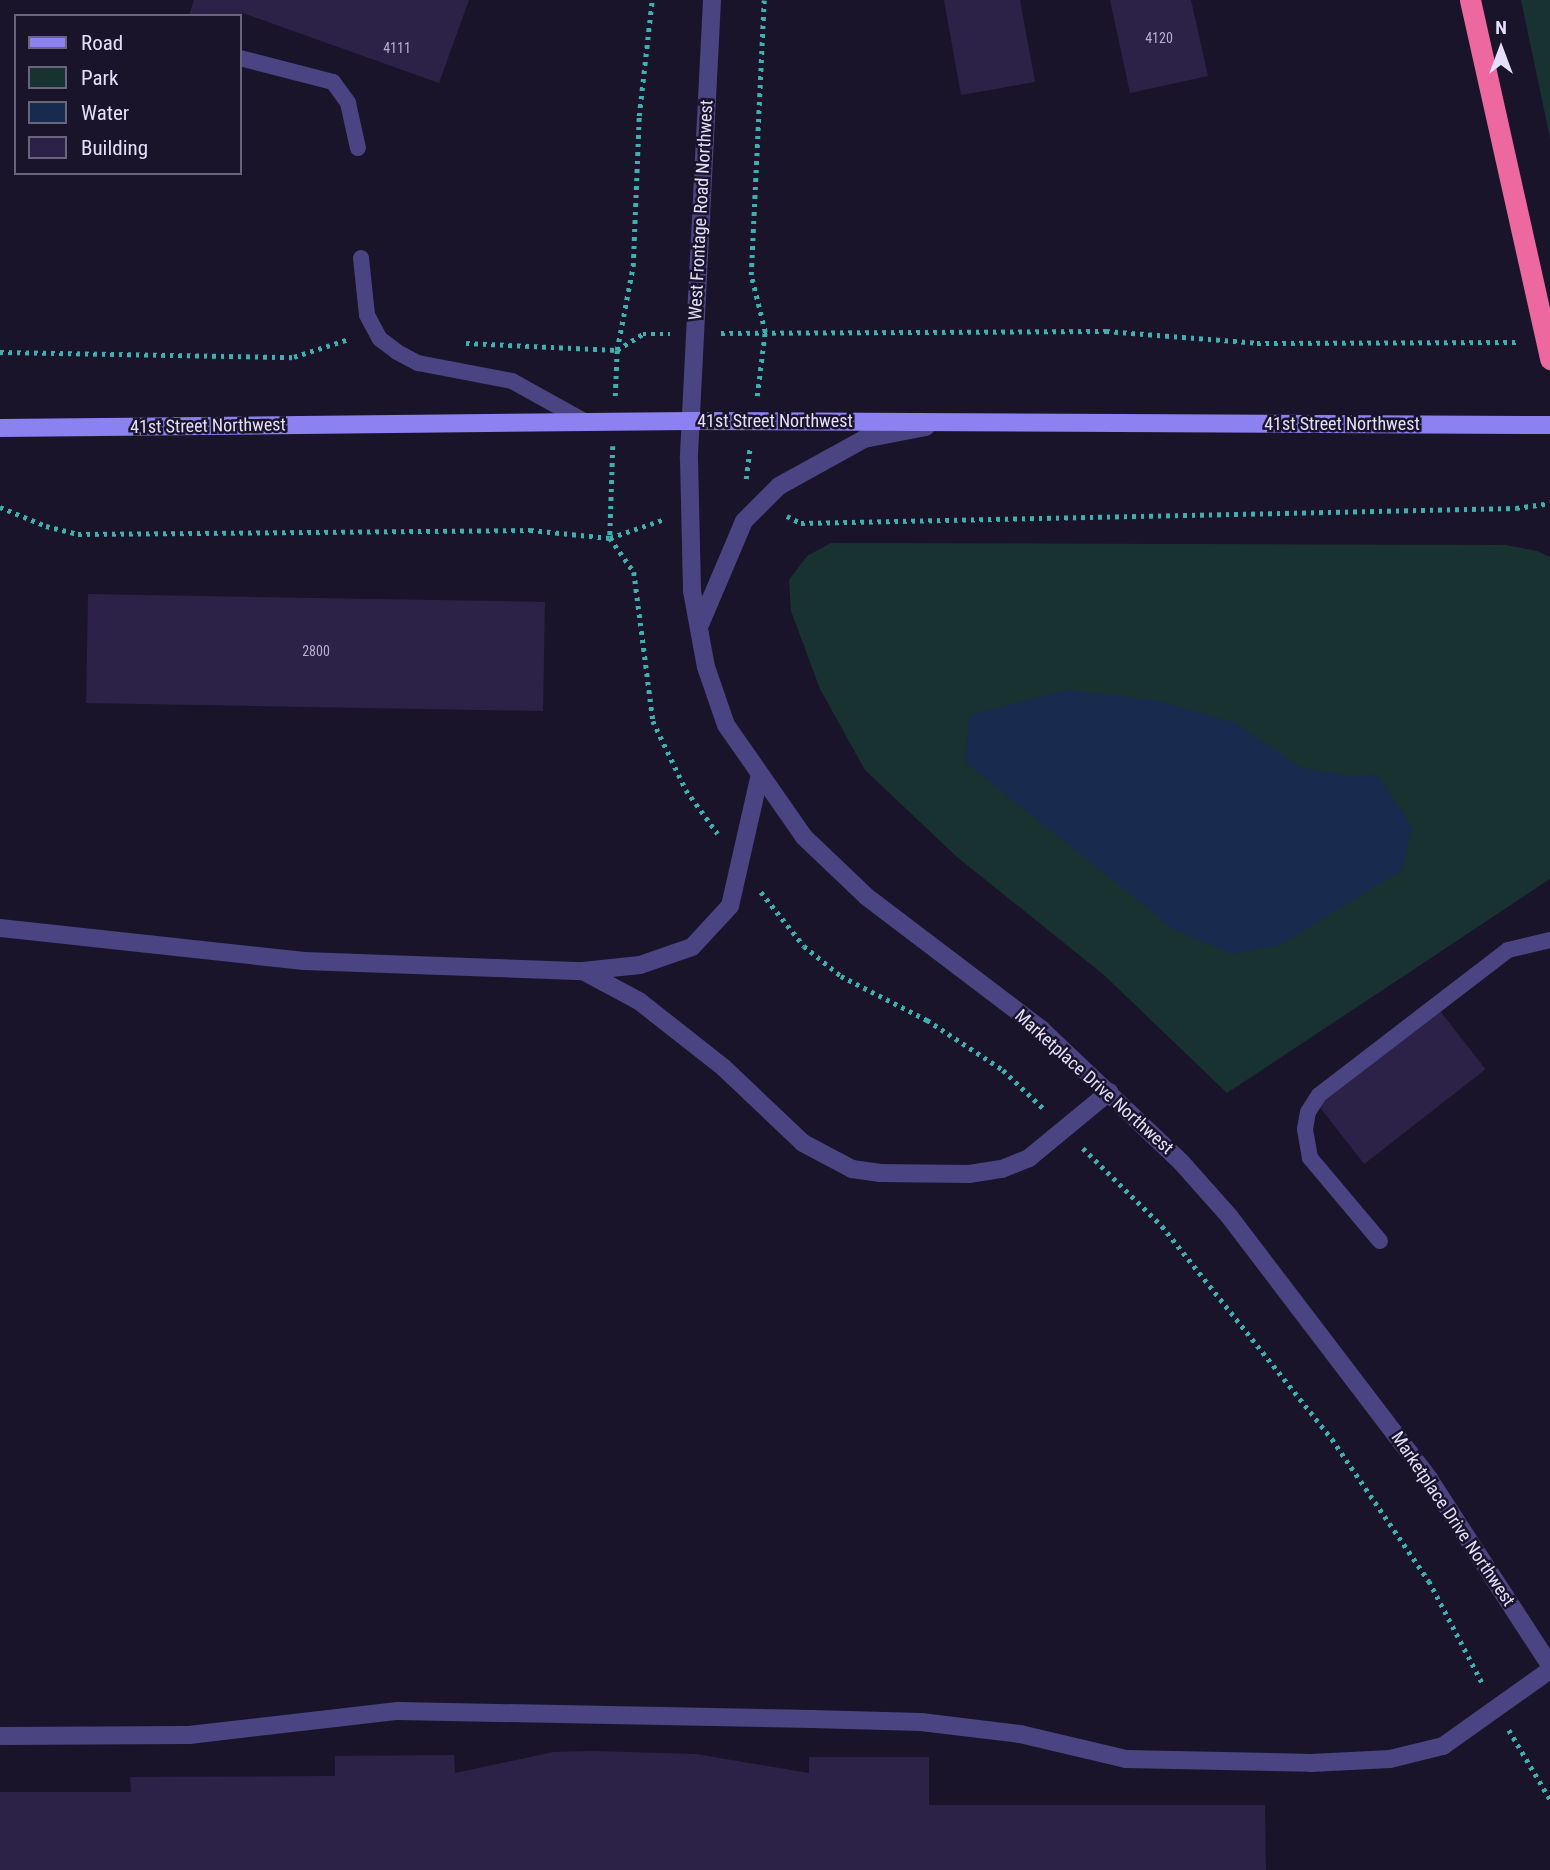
<!DOCTYPE html>
<style>
body{margin:0}
#map{position:relative;width:1550px;height:1870px;overflow:hidden;background:#191429;font-family:"Roboto Condensed",sans-serif}
div>[style]{position:absolute}
.green>*{inset:0;background:#183232}
.water>*{inset:0;background:#182a4e}
.building>*{inset:0;background:#2c2248;transform-origin:0 0}
.path>*{height:4.5px;margin-top:-2.25px;transform-origin:0;background:repeating-linear-gradient(90deg,#3fafaf 0 3.5px,transparent 0 8.5px)}
.service>*{height:16px;margin:-8px;padding:0 8px;transform-origin:8px;border-radius:8px;background:#4a4482}
.minor>*{height:18px;margin:-9px;padding:0 9px;transform-origin:9px;border-radius:9px;background:#4a4482}
.tertiary>*{height:18px;margin:-9px;padding:0 9px;transform-origin:9px;border-radius:9px;background:#4a4482}
.secondary>*{height:18px;margin:-9px;padding:0 9px;transform-origin:9px;border-radius:9px;background:#8b81f0}
.motorway>*{height:21px;margin:-10.5px;padding:0 10.5px;transform-origin:10.5px;border-radius:10.5px;background:#ee68a0}
span{translate:-50% -50%;white-space:nowrap;text-align:center;line-height:1.15;-webkit-text-stroke:5px #191429;paint-order:stroke}
.number-label{font-size:14px;color:#b6b0ce}
.number-label span{-webkit-text-stroke-width:0}
.street-label{font-size:18px;color:#e4dffb}
.legend{position:absolute;left:14px;top:14px;width:228px;height:161px;box-sizing:border-box;background:#191429;border:2px solid #6a657d;margin:0;padding:9px 12px;list-style:none;font-size:21px;color:#e4dffb}
.legend li{display:flex;align-items:center;gap:14px;height:35px}
.legend b{width:35px;border:2px solid #6a657d}
.north{position:absolute;left:1466px;top:14px;width:70px;height:70px;-webkit-text-stroke:5px #191429;paint-order:stroke;rotate:0deg;font-size:19px;font-weight:700;line-height:28px;text-align:center;color:#e4dffb}
.north::after{content:'';display:block;margin:auto;width:24px;height:32px;background:#e4dffb;clip-path:polygon(50% 0,100% 100%,50% 72%,0 100%)}
</style>
<div id="map">
<div class="green">
<i style="clip-path:polygon(1521px 0,1550px 0,1550px 138px)"></i>
<i style="clip-path:polygon(831px 543px,1506px 545px,1537px 551px,1550px 557px,1550px 879px,1227px 1093px,1104px 975px,957px 857px,865px 770px,820px 689px,791px 611px,789px 580px,807px 556px)"></i>
</div>
<div class="water">
<i style="clip-path:polygon(1066px 690px,1158px 701px,1236px 723px,1299px 767px,1350px 776px,1377px 775px,1412px 827px,1402px 870px,1280px 945px,1233px 954px,1176px 931px,965px 762px,970px 715px)"></i>
</div>
<div class="building">
<i style="clip-path:polygon(194px 0,469px 0,439px 83px,243px 13px,240px 22px,240px 16px,189px 16px)"></i>
<i style="clip-path:polygon(944px 0,1020px 0,1035px 82px,961px 95px)"></i>
<i style="clip-path:polygon(1110px 0,1191px 0,1208px 76px,1130px 93px)"></i>
<i style="left:88px;top:594px;width:457px;height:109px;rotate:1deg"></i>
<i style="left:1440px;top:1011px;width:74px;height:154px;rotate:52deg"></i>
<i style="clip-path:polygon(593px 1751px,696px 1754px,809px 1773px,809px 1757px,929px 1757px,929px 1805px,1265px 1805px,1266px 1870px,0 1870px,0 1792px,131px 1792px,130px 1777px,335px 1776px,335px 1756px,454px 1755px,455px 1773px,553px 1752px)"></i>
</div>
<div class="path">
<i style="left:721px;top:333px;width:385px;rotate:-0.3deg"></i>
<i style="left:1106px;top:331px;width:151px;rotate:4.5deg"></i>
<i style="left:1257px;top:343px;width:259px;rotate:-0.2deg"></i>
<i style="left:466px;top:343px;width:151px;rotate:2.7deg"></i>
<i style="left:617px;top:350px;width:31px;rotate:-32deg"></i>
<i style="left:643px;top:334px;width:27px"></i>
<i style="left:0;top:352px;width:294px;rotate:1deg"></i>
<i style="left:294px;top:357px;width:58px;rotate:-18.1deg"></i>
<i style="left:615px;top:396px;width:46px;rotate:-87.5deg"></i>
<i style="left:617px;top:350px;width:86px;rotate:-79.2deg"></i>
<i style="left:633px;top:266px;width:150px;rotate:-87.7deg"></i>
<i style="left:639px;top:116px;width:117px;rotate:-83.6deg"></i>
<i style="left:757px;top:396px;width:64px;rotate:-82.9deg"></i>
<i style="left:765px;top:332px;width:59px;rotate:-103.8deg"></i>
<i style="left:751px;top:275px;width:275px;rotate:-87.3deg"></i>
<i style="left:613px;top:446px;width:92px;rotate:91.9deg"></i>
<i style="left:610px;top:538px;width:42px;rotate:54.8deg"></i>
<i style="left:634px;top:572px;width:150px;rotate:82.7deg"></i>
<i style="left:653px;top:721px;width:76px;rotate:64.4deg"></i>
<i style="left:686px;top:790px;width:54px;rotate:54deg"></i>
<i style="left:746px;top:479px;width:33px;rotate:-83deg"></i>
<i style="left:0;top:507px;width:50px;rotate:22.4deg"></i>
<i style="left:46px;top:526px;width:33px;rotate:14deg"></i>
<i style="left:78px;top:534px;width:452px;rotate:-0.5deg"></i>
<i style="left:530px;top:530px;width:80px;rotate:5.7deg"></i>
<i style="left:610px;top:538px;width:58px;rotate:-19.1deg"></i>
<i style="left:787px;top:516px;width:16px;rotate:27deg"></i>
<i style="left:801px;top:523px;width:715px;rotate:-1.2deg"></i>
<i style="left:1516px;top:508px;width:34px;rotate:-8deg"></i>
<i style="left:761px;top:892px;width:69px;rotate:51.5deg"></i>
<i style="left:804px;top:946px;width:48px;rotate:39deg"></i>
<i style="left:841px;top:976px;width:97px;rotate:27.1deg"></i>
<i style="left:927px;top:1020px;width:91px;rotate:33.3deg"></i>
<i style="left:1003px;top:1070px;width:58px;rotate:43.6deg"></i>
<i style="left:1083px;top:1148px;width:111px;rotate:44.6deg"></i>
<i style="left:1162px;top:1226px;width:273px;rotate:51.4deg"></i>
<i style="left:1332px;top:1439px;width:172px;rotate:55.7deg"></i>
<i style="left:1429px;top:1581px;width:119px;rotate:62.4deg"></i>
<i style="left:1509px;top:1730px;width:80px;rotate:59.3deg"></i>
</div>
<div class="service">
<i style="left:240px;top:58px;width:96px;rotate:14.5deg"></i>
<i style="left:333px;top:82px;width:26px;rotate:54deg"></i>
<i style="left:348px;top:103px;width:46px;rotate:77.5deg"></i>
<i style="left:361px;top:258px;width:57px;rotate:84deg"></i>
<i style="left:367px;top:315px;width:27px;rotate:62deg"></i>
<i style="left:380px;top:339px;width:21px;rotate:37deg"></i>
<i style="left:397px;top:352px;width:24px;rotate:28deg"></i>
<i style="left:418px;top:363px;width:96px;rotate:10.8deg"></i>
<i style="left:512px;top:381px;width:85px;rotate:29deg"></i>
<i style="left:1380px;top:1241px;width:109px;rotate:-130.1deg"></i>
<i style="left:1310px;top:1158px;width:29px;rotate:-100deg"></i>
<i style="left:1305px;top:1129px;width:17px;rotate:-80deg"></i>
<i style="left:1308px;top:1112px;width:20px;rotate:-57deg"></i>
<i style="left:1319px;top:1095px;width:238px;rotate:-37.5deg"></i>
<i style="left:1508px;top:950px;width:43px;rotate:-13.4deg"></i>
</div>
<div class="minor">
<i style="left:0;top:928px;width:306px;rotate:6.2deg"></i>
<i style="left:304px;top:961px;width:279px;rotate:2.1deg"></i>
<i style="left:583px;top:971px;width:64px;rotate:28.2deg"></i>
<i style="left:639px;top:1001px;width:108px;rotate:38.2deg"></i>
<i style="left:724px;top:1068px;width:109px;rotate:43.5deg"></i>
<i style="left:803px;top:1143px;width:55px;rotate:28deg"></i>
<i style="left:852px;top:1169px;width:27px;rotate:8deg"></i>
<i style="left:879px;top:1173px;width:90px;rotate:0.6deg"></i>
<i style="left:969px;top:1174px;width:33px;rotate:-9deg"></i>
<i style="left:1002px;top:1169px;width:29px;rotate:-22deg"></i>
<i style="left:1029px;top:1158px;width:104px;rotate:-39.5deg"></i>
<i style="left:0;top:1736px;width:189px;rotate:-0.3deg"></i>
<i style="left:189px;top:1735px;width:210px;rotate:-6.6deg"></i>
<i style="left:398px;top:1711px;width:414px;rotate:1.1deg"></i>
<i style="left:812px;top:1719px;width:109px;rotate:1.6deg"></i>
<i style="left:921px;top:1722px;width:100px;rotate:6.9deg"></i>
<i style="left:1020px;top:1734px;width:109px;rotate:13.3deg"></i>
<i style="left:1126px;top:1759px;width:185px;rotate:1.2deg"></i>
<i style="left:1311px;top:1763px;width:79px;rotate:-2.9deg"></i>
<i style="left:1390px;top:1759px;width:55px;rotate:-13.8deg"></i>
<i style="left:1443px;top:1746px;width:131px;rotate:-35.4deg"></i>
</div>
<div class="tertiary">
<i style="left:712px;top:0;width:459px;rotate:92.9deg"></i>
<i style="left:689px;top:458px;width:133px;rotate:88.7deg"></i>
<i style="left:692px;top:591px;width:77px;rotate:79.6deg"></i>
<i style="left:706px;top:667px;width:61px;rotate:71deg"></i>
<i style="left:726px;top:725px;width:136px;rotate:55.1deg"></i>
<i style="left:804px;top:837px;width:87px;rotate:43.6deg"></i>
<i style="left:867px;top:897px;width:220px;rotate:37.2deg"></i>
<i style="left:1042px;top:1030px;width:192px;rotate:43.5deg"></i>
<i style="left:1181px;top:1162px;width:72px;rotate:48.4deg"></i>
<i style="left:1229px;top:1216px;width:330px;rotate:52.7deg"></i>
<i style="left:1429px;top:1479px;width:222px;rotate:57deg"></i>
<i style="left:699px;top:627px;width:115px;rotate:-67deg"></i>
<i style="left:744px;top:521px;width:49px;rotate:-45deg"></i>
<i style="left:779px;top:486px;width:97px;rotate:-28.9deg"></i>
<i style="left:864px;top:439px;width:63px;rotate:-11deg"></i>
<i style="left:583px;top:971px;width:57px;rotate:-6deg"></i>
<i style="left:640px;top:965px;width:55px;rotate:-19.1deg"></i>
<i style="left:692px;top:947px;width:56px;rotate:-47.2deg"></i>
<i style="left:730px;top:906px;width:131px;rotate:-77.2deg"></i>
</div>
<div class="secondary">
<i style="left:0;top:428px;width:692px;rotate:-0.58deg"></i>
<i style="left:692px;top:421px;width:858px;rotate:0.27deg"></i>
</div>
<div class="motorway">
<i style="left:1470px;top:0;width:368px;rotate:77.4deg"></i>
</div>
<div class="number-label">
<span style="left:1159px;top:38px">4120</span>
<span style="left:397px;top:48px">4111</span>
<span style="left:316px;top:651px">2800</span>
</div>
<div class="street-label">
<span style="left:701px;top:210px;rotate:-87deg">West Frontage Road Northwest</span>
<span style="left:775px;top:421px">41st Street Northwest</span>
<span style="left:1342px;top:424px">41st Street Northwest</span>
<span style="left:208px;top:426px;rotate:-1deg">41st Street Northwest</span>
<span style="left:1094px;top:1082px;rotate:42deg">Marketplace Drive Northwest</span>
<span style="left:1453px;top:1519px;rotate:56deg">Marketplace Drive Northwest</span>
</div>
<ul class="legend">
<li><b style="height:9px;background:#8b81f0"></b>Road</li>
<li><b style="height:19px;background:#183232"></b>Park</li>
<li><b style="height:19px;background:#182a4e"></b>Water</li>
<li><b style="height:19px;background:#2c2248"></b>Building</li>
</ul>
<div class="north">N</div>
</div>
